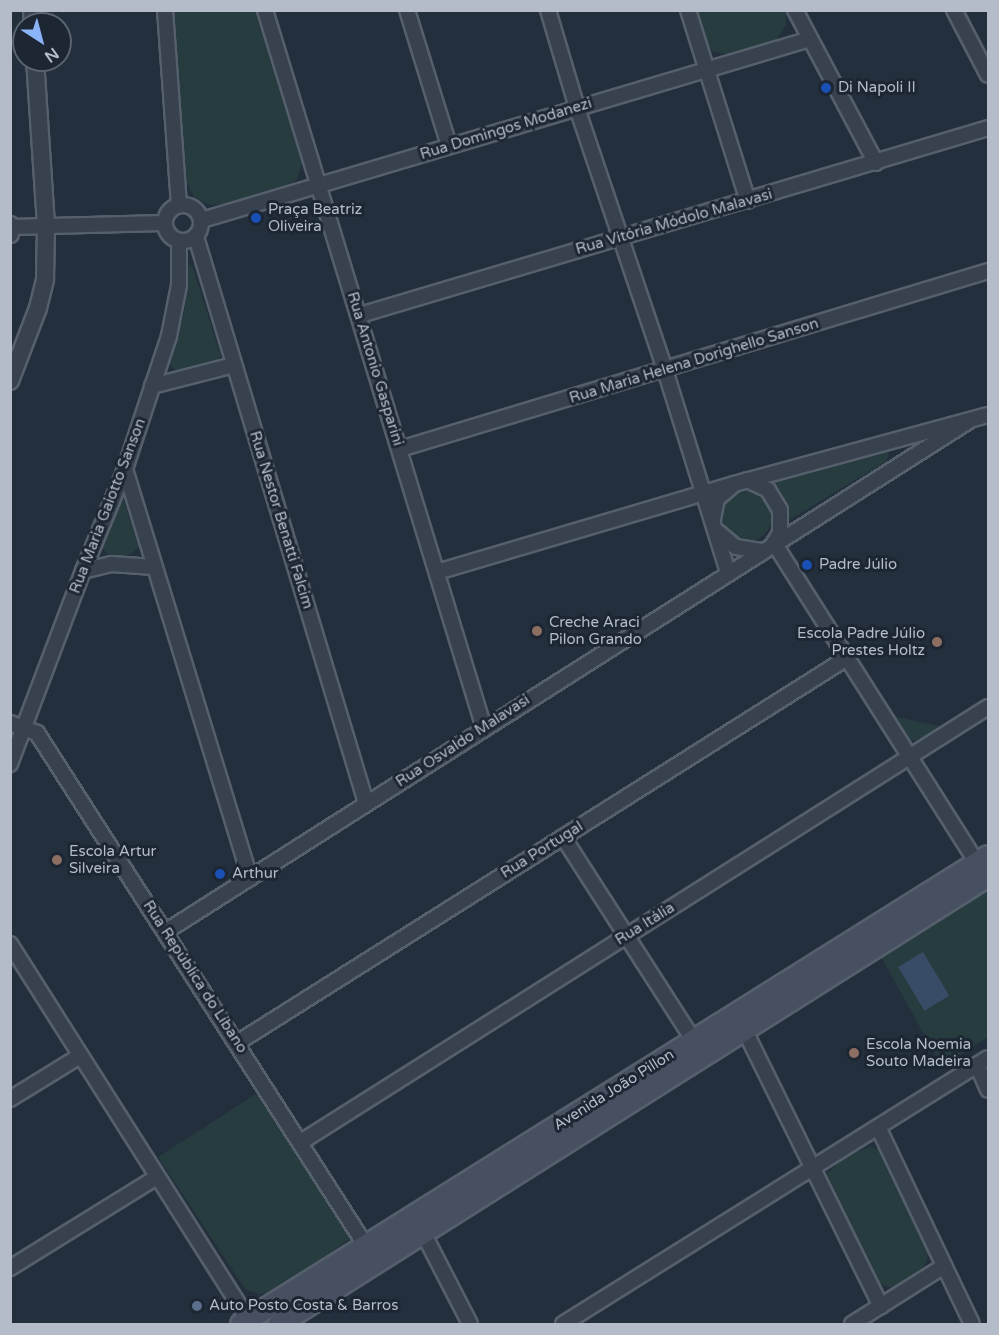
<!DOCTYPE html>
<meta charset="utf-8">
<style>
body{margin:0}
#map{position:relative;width:999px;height:1335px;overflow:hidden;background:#242f3e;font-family:"Varela Round",sans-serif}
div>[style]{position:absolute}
.green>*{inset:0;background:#263c3f}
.round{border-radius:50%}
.water>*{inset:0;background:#394c67;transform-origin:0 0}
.roads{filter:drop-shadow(2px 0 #565f6c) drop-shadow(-2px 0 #565f6c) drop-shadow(0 2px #565f6c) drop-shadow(0 -2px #565f6c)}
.minor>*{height:14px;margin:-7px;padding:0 7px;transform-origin:7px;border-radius:7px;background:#38414e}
.minor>.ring{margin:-7px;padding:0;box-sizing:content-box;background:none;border:14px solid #38414e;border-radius:50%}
.tertiary>*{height:16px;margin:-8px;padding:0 8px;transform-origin:8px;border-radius:8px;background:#38414e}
.secondary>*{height:20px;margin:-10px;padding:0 10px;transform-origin:10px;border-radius:10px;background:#465061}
.dots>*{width:16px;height:16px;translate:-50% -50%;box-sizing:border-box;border:3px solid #1d2633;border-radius:50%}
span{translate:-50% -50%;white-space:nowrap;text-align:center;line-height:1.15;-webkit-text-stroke:6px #1d2633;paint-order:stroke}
.poi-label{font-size:15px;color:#b4bcc9}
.left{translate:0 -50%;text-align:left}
.right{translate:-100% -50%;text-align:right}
.street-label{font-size:15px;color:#b4bcc9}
.frame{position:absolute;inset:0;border:12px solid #b4bcc9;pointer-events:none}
.north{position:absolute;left:12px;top:12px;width:60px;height:60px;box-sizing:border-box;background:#1d2633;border:2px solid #59626f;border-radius:50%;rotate:144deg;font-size:16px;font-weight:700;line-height:24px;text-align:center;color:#b4bcc9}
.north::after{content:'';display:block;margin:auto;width:21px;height:27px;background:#8ab4f8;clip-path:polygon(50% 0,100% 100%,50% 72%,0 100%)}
</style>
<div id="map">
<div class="green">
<i style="clip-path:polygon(786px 10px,786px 25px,776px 40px,730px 55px,712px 51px,706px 44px,694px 11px)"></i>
<i style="clip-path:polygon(174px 11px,256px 11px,302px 163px,297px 179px,289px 185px,224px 204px,210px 205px,194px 197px,184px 176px)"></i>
<i style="clip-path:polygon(189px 264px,193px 268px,221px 356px,217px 360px,177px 371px,169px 364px,184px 313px)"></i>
<i style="clip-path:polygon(885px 449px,889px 455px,885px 462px,789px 520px,787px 504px,781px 491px,772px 482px)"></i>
<i class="round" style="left:720px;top:490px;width:52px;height:52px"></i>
<i style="clip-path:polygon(122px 496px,139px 547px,127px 557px,111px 557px,103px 549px,102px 543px)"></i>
<i style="clip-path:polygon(896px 717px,945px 727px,921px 742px,910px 740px)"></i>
<i style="clip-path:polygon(988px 888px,988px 1037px,942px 1067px,880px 955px)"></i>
<i style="clip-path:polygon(259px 1092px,351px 1238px,274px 1292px,259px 1294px,245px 1289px,158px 1157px)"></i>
<i style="clip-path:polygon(871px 1146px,880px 1151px,929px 1254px,924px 1267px,892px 1288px,881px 1285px,874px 1278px,827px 1174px,843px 1158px)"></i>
</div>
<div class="water">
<i style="left:923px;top:952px;width:51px;height:29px;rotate:59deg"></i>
</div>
<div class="roads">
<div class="minor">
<i style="left:165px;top:10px;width:196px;rotate:85.9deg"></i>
<i style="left:265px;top:10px;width:751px;rotate:73.04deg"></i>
<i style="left:407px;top:10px;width:142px;rotate:72.8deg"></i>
<i style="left:548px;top:10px;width:102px;rotate:73.5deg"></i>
<i style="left:577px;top:108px;width:276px;rotate:71.4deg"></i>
<i style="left:665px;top:370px;width:212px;rotate:72.7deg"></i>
<i style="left:688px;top:10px;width:200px;rotate:72.6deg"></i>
<i style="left:795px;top:10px;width:173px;rotate:62.1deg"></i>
<i style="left:954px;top:10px;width:73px;rotate:62.4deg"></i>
<i class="ring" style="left:165px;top:205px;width:22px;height:22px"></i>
<i style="left:202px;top:220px;width:634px;rotate:-16.58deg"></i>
<i style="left:10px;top:227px;width:155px;rotate:-1.5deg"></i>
<i style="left:196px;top:237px;width:591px;rotate:73.28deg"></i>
<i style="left:360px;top:315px;width:655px;rotate:-16.58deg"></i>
<i style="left:152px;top:386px;width:85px;rotate:-14.4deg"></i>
<i style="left:400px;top:449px;width:614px;rotate:-16.84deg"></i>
<i style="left:125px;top:469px;width:428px;rotate:73deg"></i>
<i style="left:747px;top:480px;width:23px;rotate:25deg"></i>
<i style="left:768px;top:490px;width:23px;rotate:59deg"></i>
<i style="left:780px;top:510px;width:23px;rotate:90deg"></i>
<i style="left:780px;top:533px;width:12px;rotate:121deg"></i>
<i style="left:713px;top:519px;width:20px;rotate:-79deg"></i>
<i style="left:717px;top:499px;width:23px;rotate:-41deg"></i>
<i style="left:734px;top:484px;width:263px;rotate:-15.2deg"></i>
<i style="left:718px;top:532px;width:23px;rotate:40deg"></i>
<i style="left:736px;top:547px;width:25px;rotate:9deg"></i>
<i style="left:774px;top:543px;width:385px;rotate:57.6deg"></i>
<i style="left:83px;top:571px;width:29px;rotate:-14deg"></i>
<i style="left:111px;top:564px;width:43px;rotate:4deg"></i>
<i style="left:437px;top:572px;width:310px;rotate:-16.5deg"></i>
<i style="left:10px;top:723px;width:29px;rotate:20deg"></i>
<i style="left:37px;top:733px;width:609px;rotate:57.33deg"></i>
<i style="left:10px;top:764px;width:206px;rotate:-69.3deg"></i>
<i style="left:83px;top:571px;width:110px;rotate:-67.6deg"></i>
<i style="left:125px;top:469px;width:140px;rotate:-71.7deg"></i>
<i style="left:169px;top:336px;width:52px;rotate:-78.9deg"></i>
<i style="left:179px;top:285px;width:44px;rotate:-90deg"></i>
<i style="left:563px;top:837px;width:250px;rotate:57.3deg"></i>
<i style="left:165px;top:932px;width:953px;rotate:-32.44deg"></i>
<i style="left:10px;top:944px;width:450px;rotate:57.6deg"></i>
<i style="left:741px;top:1023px;width:316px;rotate:63.7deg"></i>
<i style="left:237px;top:1043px;width:721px;rotate:-32.26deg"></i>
<i style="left:977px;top:1065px;width:27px;rotate:66deg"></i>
<i style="left:10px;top:1099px;width:82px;rotate:-31.6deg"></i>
<i style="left:878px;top:1127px;width:218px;rotate:64.5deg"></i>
<i style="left:301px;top:1142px;width:813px;rotate:-32.34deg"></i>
<i style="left:419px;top:1225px;width:111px;rotate:62.7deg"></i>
<i style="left:10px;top:1268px;width:173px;rotate:-31.8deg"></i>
<i style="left:563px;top:1324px;width:501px;rotate:-32.04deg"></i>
<i style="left:852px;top:1324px;width:109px;rotate:-32.2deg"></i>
</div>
<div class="tertiary">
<i style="left:32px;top:10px;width:14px;rotate:86deg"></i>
<i style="left:10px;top:225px;width:9px;rotate:90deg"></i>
<i style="left:10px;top:381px;width:78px;rotate:-69deg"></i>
<i style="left:38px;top:308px;width:30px;rotate:-76deg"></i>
<i style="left:45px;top:279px;width:54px;rotate:-88.9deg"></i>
<i style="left:46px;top:225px;width:165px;rotate:-93.8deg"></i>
</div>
<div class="secondary">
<i style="left:241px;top:1324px;width:881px;rotate:-32.07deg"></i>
<i style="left:279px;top:1324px;width:839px;rotate:-32.29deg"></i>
</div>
</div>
<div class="dots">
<i style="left:826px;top:88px;background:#1a4fb4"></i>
<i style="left:256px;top:218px;background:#1a4fb4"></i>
<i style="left:807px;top:565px;background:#1a4fb4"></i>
<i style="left:537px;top:631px;background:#8d6e63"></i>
<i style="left:937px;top:642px;background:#8d6e63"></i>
<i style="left:57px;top:860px;background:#8d6e63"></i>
<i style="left:220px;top:874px;background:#1a4fb4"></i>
<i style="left:854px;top:1053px;background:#8d6e63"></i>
<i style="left:197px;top:1306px;background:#5c6f8a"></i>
</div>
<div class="poi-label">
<span class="left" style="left:838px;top:88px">Di Napoli II</span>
<span class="left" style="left:268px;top:218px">Praça Beatriz<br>Oliveira</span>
<span class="left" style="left:819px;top:565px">Padre Júlio</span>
<span class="left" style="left:549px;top:631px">Creche Araci<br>Pilon Grando</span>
<span class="right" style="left:925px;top:642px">Escola Padre Júlio<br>Prestes Holtz</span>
<span class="left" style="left:69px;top:860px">Escola Artur<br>Silveira</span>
<span class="left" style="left:232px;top:874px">Arthur</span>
<span class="left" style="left:866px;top:1053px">Escola Noemia<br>Souto Madeira</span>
<span class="left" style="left:209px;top:1306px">Auto Posto Costa &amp; Barros</span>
</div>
<div class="street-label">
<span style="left:506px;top:129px;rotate:-17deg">Rua Domingos Modanezi</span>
<span style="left:674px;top:222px;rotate:-16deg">Rua Vitória Módolo Malavasi</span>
<span style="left:694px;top:361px;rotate:-17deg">Rua Maria Helena Dorighello Sanson</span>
<span style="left:375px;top:369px;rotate:73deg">Rua Antonio Gasparini</span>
<span style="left:108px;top:506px;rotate:-69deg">Rua Maria Gaiotto Sanson</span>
<span style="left:281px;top:520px;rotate:73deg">Rua Nestor Benatti Falcim</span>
<span style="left:463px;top:741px;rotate:-33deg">Rua Osvaldo Malavasi</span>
<span style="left:542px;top:850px;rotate:-32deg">Rua Portugal</span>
<span style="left:645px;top:924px;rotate:-32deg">Rua Itália</span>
<span style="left:195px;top:977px;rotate:57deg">Rua República do Líbano</span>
<span style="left:614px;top:1090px;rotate:-32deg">Avenida João Pillon</span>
</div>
<div class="frame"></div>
<div class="north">N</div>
</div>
